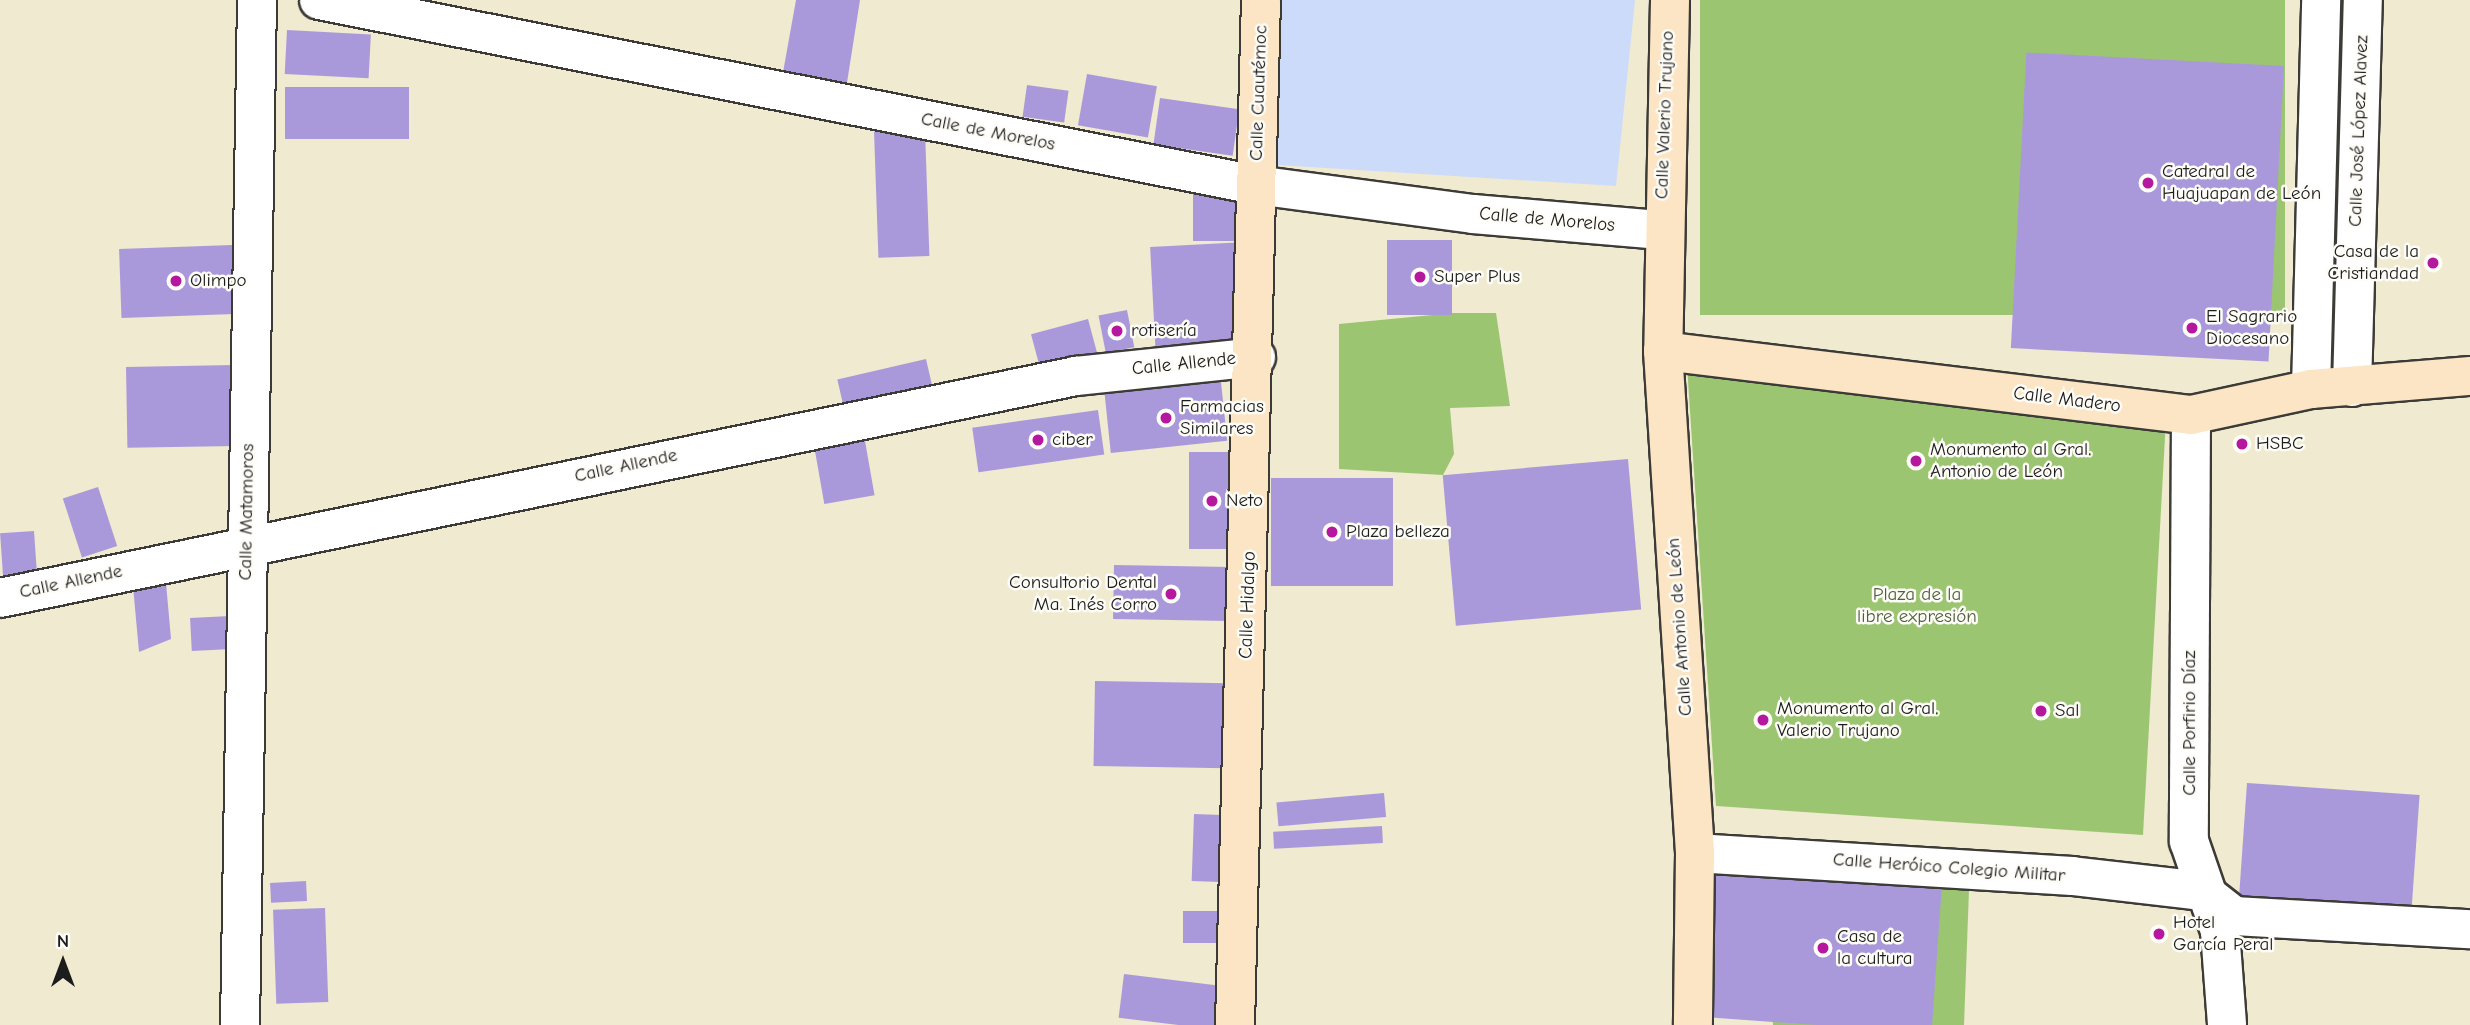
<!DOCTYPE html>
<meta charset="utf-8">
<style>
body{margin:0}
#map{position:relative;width:2470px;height:1025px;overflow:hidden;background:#efead0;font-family:"Comic Neue",sans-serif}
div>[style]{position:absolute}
.built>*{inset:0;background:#cddbfa}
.green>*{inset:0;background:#9cc571;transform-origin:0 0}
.building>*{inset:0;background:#aa99da;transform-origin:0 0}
.roads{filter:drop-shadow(2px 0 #3c3b37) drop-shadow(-2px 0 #3c3b37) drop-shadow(0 2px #3c3b37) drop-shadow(0 -2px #3c3b37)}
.street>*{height:38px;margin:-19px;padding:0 19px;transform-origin:19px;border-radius:19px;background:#fff}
.secondary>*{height:38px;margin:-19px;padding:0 19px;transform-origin:19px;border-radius:19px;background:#fce5c4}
.dots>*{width:19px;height:19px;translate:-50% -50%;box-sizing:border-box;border:4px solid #fdfcf7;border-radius:50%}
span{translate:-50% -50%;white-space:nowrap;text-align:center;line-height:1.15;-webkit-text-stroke:5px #fdfcf7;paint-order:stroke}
.street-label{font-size:19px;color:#1c1c1c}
.poi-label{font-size:19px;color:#1c1c1c}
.left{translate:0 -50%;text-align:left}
.right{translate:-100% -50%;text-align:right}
.park-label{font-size:19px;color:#4f603e}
.north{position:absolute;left:28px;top:927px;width:70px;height:70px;-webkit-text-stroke:5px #fdfcf7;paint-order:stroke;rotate:0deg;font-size:19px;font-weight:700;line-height:28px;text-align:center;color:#1c1c1c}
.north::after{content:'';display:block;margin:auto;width:24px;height:32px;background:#1c1c1c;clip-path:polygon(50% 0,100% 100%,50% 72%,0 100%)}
</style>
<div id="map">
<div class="built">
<i style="clip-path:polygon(1268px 0,1635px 0,1616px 186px,1260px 164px)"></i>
</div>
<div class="green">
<i style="left:1700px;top:0;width:585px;height:315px"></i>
<i style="clip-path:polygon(1453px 313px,1496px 313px,1510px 406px,1450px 408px,1454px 454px,1443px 475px,1339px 469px,1339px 324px)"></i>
<i style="clip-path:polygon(1687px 365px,2166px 419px,2143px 835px,1716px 806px)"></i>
<i style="clip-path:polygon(1942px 878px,1969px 890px,1964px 1025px,1773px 1025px,1768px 936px)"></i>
</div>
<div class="building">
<i style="clip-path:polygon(796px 0,860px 0,846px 89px,782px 78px)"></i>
<i style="left:287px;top:30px;width:84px;height:44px;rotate:3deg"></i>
<i style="left:2284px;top:66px;width:296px;height:258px;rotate:93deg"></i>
<i style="left:1087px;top:74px;width:71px;height:52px;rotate:10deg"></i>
<i style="left:1027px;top:85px;width:42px;height:32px;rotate:8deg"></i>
<i style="left:285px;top:87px;width:124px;height:52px"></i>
<i style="left:1160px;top:98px;width:80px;height:47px;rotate:8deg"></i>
<i style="left:925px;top:130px;width:126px;height:51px;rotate:88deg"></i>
<i style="left:1193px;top:184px;width:55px;height:57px"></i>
<i style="left:1387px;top:240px;width:65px;height:75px"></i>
<i style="left:1246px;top:242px;width:105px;height:96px;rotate:87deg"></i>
<i style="left:232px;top:245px;width:69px;height:113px;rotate:88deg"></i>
<i style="left:1127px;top:310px;width:38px;height:29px;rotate:79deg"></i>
<i style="left:1088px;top:319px;width:35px;height:59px;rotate:75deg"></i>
<i style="left:926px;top:359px;width:32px;height:91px;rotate:77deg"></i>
<i style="left:234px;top:365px;width:81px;height:108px;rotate:89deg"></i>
<i style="left:1221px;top:382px;width:59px;height:117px;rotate:84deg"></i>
<i style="left:1098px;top:410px;width:45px;height:127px;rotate:82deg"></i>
<i style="left:865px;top:441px;width:55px;height:51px;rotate:80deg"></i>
<i style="left:1189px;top:452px;width:46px;height:97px"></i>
<i style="left:1628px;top:459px;width:151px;height:186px;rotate:85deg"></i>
<i style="left:1271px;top:478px;width:122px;height:108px"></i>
<i style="left:98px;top:487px;width:62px;height:37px;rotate:72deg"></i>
<i style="left:34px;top:531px;width:47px;height:34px;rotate:86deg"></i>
<i style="left:1114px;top:565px;width:116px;height:54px;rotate:1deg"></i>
<i style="clip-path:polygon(166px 583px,171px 639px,139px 652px,133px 586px)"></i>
<i style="left:230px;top:616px;width:33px;height:40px;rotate:87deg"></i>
<i style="left:1095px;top:681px;width:133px;height:85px;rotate:1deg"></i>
<i style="left:2247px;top:783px;width:173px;height:117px;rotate:4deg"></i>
<i style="left:1384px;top:793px;width:24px;height:108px;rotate:85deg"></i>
<i style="left:1194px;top:814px;width:35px;height:67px;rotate:2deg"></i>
<i style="left:1382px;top:826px;width:17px;height:109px;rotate:87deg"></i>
<i style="left:1708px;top:861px;width:235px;height:156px;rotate:4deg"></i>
<i style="left:306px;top:881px;width:20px;height:36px;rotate:87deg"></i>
<i style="left:325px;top:908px;width:94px;height:52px;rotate:88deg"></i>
<i style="left:1183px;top:911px;width:36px;height:32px"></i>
<i style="left:1124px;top:974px;width:103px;height:44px;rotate:7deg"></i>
</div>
<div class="roads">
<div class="street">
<i style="left:319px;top:0;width:955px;rotate:11.17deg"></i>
<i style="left:1256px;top:185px;width:219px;rotate:7.6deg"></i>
<i style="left:1473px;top:214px;width:189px;rotate:4.9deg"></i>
<i style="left:2352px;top:387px;width:387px;rotate:-88.4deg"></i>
<i style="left:2311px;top:389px;width:389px;rotate:-88.5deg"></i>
<i style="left:2191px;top:415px;width:426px;rotate:90.3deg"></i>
<i style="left:2189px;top:841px;width:95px;rotate:71deg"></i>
<i style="left:2220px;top:931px;width:94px;rotate:85.7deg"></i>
<i style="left:0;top:598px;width:1099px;rotate:-11.66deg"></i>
<i style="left:1076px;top:376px;width:181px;rotate:-6deg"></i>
<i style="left:1695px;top:853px;width:378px;rotate:3.5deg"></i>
<i style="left:2072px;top:876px;width:131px;rotate:6.6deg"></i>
<i style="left:2202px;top:891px;width:41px;rotate:38deg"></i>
<i style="left:2234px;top:916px;width:236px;rotate:3.2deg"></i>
<i style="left:240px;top:1025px;width:1025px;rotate:-89.05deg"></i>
</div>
<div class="secondary">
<i style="left:1670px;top:0;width:351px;rotate:91.1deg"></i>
<i style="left:1663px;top:351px;width:503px;rotate:86.35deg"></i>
<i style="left:1695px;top:853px;width:172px;rotate:90.7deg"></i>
<i style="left:1663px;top:351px;width:532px;rotate:6.91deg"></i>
<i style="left:2191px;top:415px;width:123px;rotate:-12.2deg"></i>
<i style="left:2311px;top:389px;width:160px;rotate:-4.7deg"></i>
<i style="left:1235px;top:1025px;width:1025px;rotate:-88.55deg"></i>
</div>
</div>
<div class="dots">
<i style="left:2148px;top:183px;background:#b5179e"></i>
<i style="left:2433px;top:263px;background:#b5179e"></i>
<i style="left:1420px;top:277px;background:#b5179e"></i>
<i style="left:176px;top:281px;background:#b5179e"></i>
<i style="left:2192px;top:328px;background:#b5179e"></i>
<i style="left:1117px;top:331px;background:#b5179e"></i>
<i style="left:1166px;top:418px;background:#b5179e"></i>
<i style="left:1038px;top:440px;background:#b5179e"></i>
<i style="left:2242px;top:444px;background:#b5179e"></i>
<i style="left:1916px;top:461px;background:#b5179e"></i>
<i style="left:1212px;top:501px;background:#b5179e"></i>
<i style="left:1332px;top:532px;background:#b5179e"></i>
<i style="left:1171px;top:594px;background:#b5179e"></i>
<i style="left:2041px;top:711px;background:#b5179e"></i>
<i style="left:1763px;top:720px;background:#b5179e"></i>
<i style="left:2159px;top:934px;background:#b5179e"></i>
<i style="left:1823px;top:948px;background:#b5179e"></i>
</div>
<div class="street-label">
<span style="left:1259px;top:93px;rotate:-88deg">Calle Cuautémoc</span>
<span style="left:1665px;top:115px;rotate:-88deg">Calle Valerio Trujano</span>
<span style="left:2359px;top:131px;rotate:-88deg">Calle José López Alavez</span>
<span style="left:988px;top:132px;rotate:11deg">Calle de Morelos</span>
<span style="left:1547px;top:220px;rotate:5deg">Calle de Morelos</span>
<span style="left:1184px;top:364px;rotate:-6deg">Calle Allende</span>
<span style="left:2067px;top:400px;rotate:7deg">Calle Madero</span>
<span style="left:626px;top:466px;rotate:-12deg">Calle Allende</span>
<span style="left:247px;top:512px;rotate:-89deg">Calle Matamoros</span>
<span style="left:71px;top:582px;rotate:-12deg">Calle Allende</span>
<span style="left:1248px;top:605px;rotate:-88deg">Calle Hidalgo</span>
<span style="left:1680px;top:627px;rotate:-94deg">Calle Antonio de León</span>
<span style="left:2190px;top:723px;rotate:-90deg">Calle Porfirio Díaz</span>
<span style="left:1949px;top:868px;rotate:4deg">Calle Heróico Colegio Militar</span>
</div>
<div class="poi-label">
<span class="left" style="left:2162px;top:183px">Catedral de<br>Huajuapan de León</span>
<span class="right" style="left:2419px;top:263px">Casa de la<br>Cristiandad</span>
<span class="left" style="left:1434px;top:277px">Super Plus</span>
<span class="left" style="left:190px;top:281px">Olimpo</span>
<span class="left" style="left:2206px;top:328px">El Sagrario<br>Diocesano</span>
<span class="left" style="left:1131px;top:331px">rotisería</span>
<span class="left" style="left:1180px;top:418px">Farmacias<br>Similares</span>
<span class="left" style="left:1052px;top:440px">ciber</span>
<span class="left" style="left:2256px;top:444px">HSBC</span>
<span class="left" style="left:1930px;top:461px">Monumento al Gral.<br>Antonio de León</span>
<span class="left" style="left:1226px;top:501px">Neto</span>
<span class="left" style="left:1346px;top:532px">Plaza belleza</span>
<span class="right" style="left:1157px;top:594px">Consultorio Dental<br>Ma. Inés Corro</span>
<span class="left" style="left:1777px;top:720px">Monumento al Gral.<br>Valerio Trujano</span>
<span class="left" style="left:2055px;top:711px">Sal</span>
<span class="left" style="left:2173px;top:934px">Hotel<br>García Peral</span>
<span class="left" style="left:1837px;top:948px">Casa de<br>la cultura</span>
</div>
<div class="park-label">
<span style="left:1917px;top:606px">Plaza de la<br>libre expresión</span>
</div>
<div class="north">N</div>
</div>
